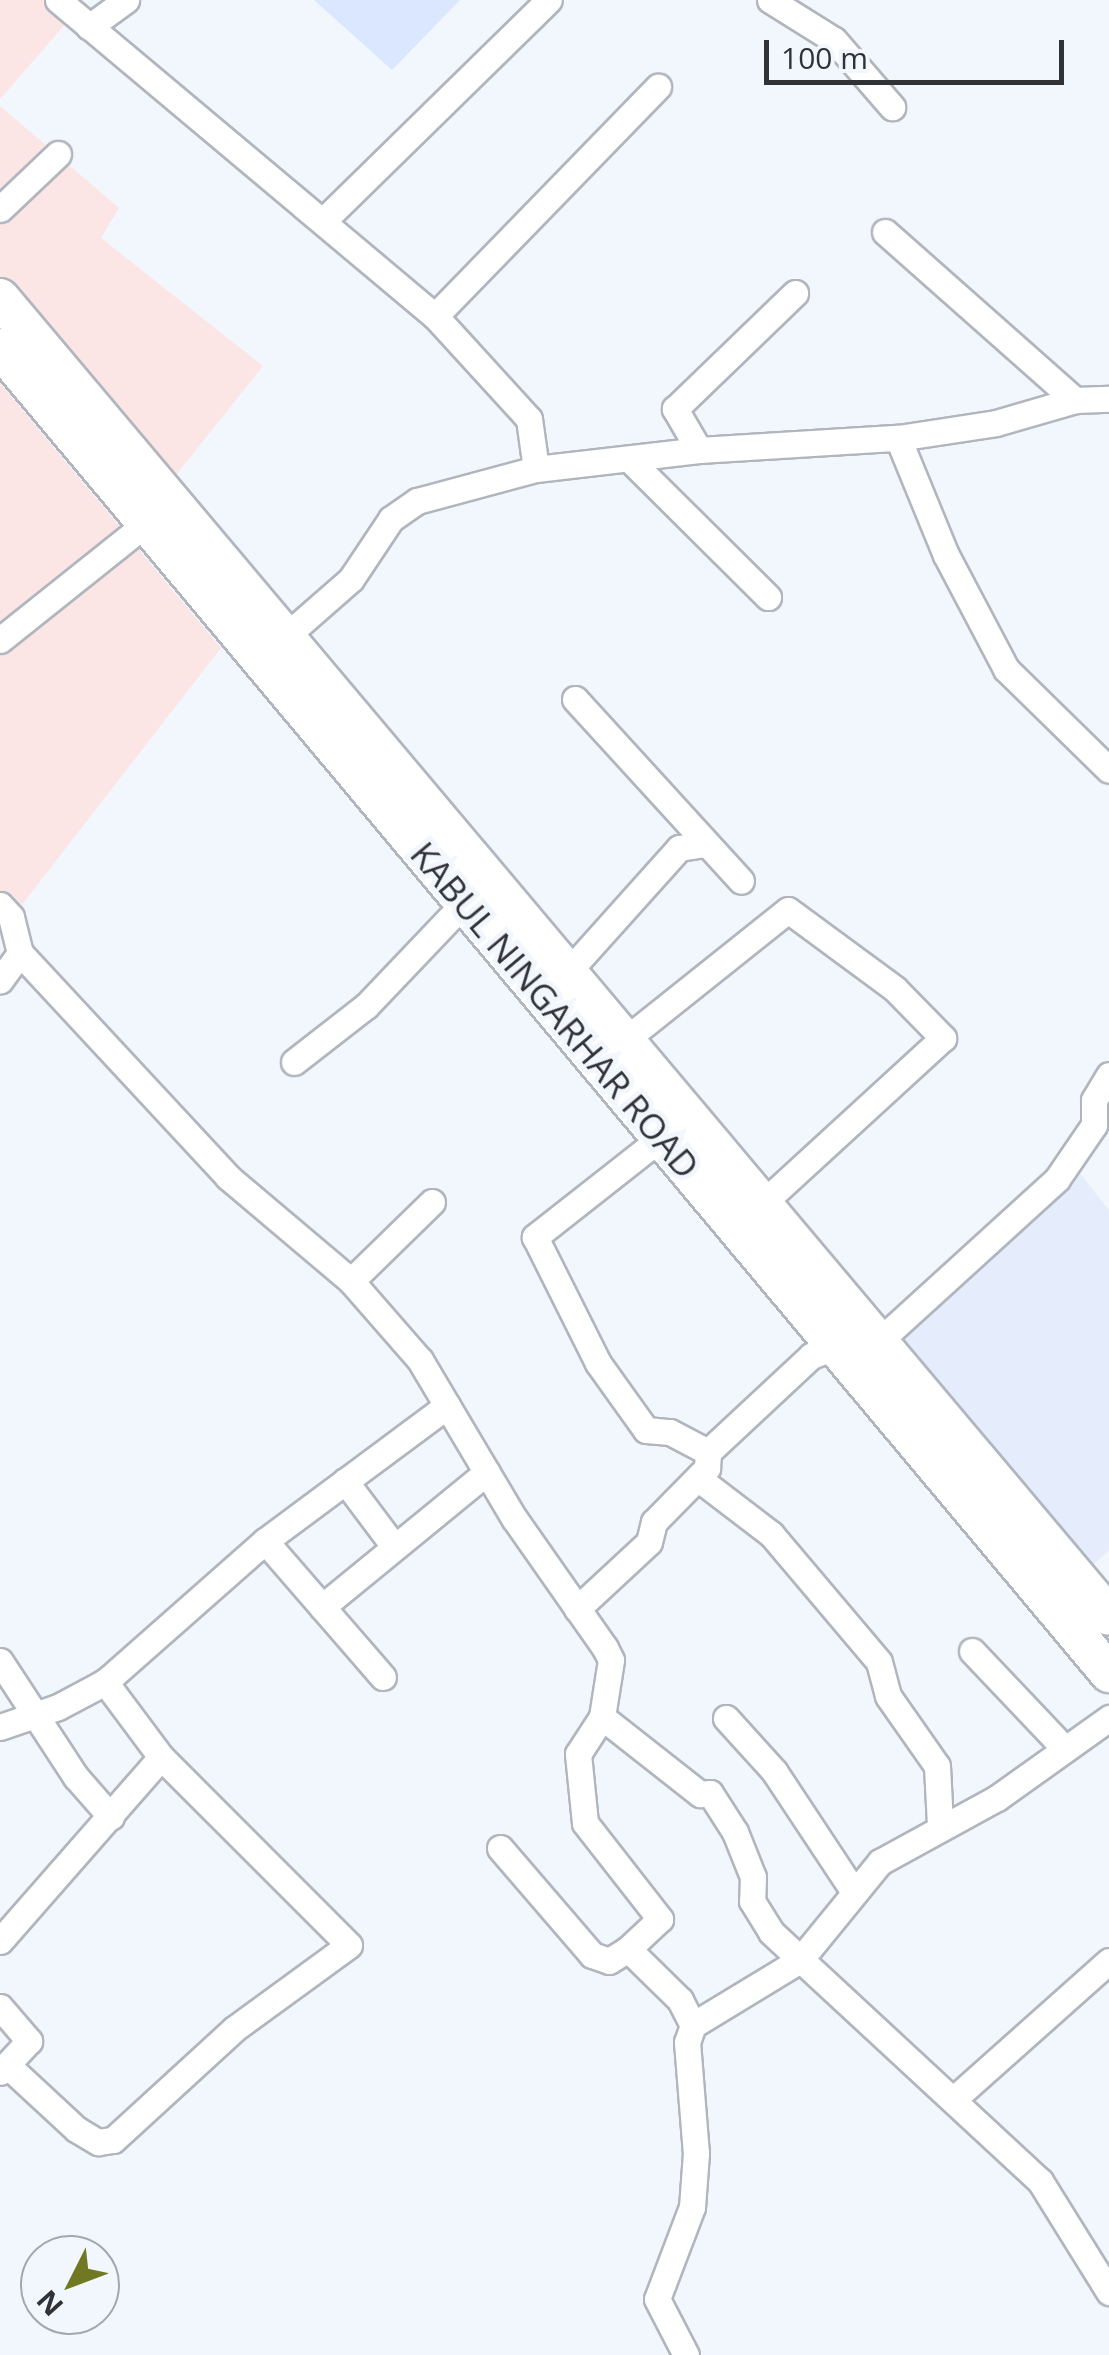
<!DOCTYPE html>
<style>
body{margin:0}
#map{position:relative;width:1109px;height:2355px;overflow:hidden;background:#f2f6fd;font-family:"Open Sans",sans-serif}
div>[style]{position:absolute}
.built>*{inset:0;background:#e5edfd}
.industrial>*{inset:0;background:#fce6e5}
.green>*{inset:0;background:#dbe7ff}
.roads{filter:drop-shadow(2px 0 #b1b6be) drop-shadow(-2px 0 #b1b6be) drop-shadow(0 2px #b1b6be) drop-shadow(0 -2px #b1b6be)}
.minor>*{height:25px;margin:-12.5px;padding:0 12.5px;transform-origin:12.5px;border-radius:12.5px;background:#fff}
.highway>*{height:38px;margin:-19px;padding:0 19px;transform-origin:19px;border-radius:19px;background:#fff}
span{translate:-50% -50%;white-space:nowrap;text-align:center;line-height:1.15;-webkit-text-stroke:10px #f2f6fd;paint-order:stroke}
.street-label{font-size:35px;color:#303235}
.north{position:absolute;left:20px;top:2235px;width:100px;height:100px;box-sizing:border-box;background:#f2f6fd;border:2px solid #a4a8ad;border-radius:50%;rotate:228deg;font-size:28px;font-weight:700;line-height:40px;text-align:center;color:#303235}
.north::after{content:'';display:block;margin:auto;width:35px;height:45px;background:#707822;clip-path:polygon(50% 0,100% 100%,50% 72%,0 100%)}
.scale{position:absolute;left:764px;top:40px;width:300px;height:45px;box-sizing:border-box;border:5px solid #303235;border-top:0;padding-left:12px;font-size:30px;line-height:35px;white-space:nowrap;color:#303235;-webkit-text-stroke:8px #f2f6fd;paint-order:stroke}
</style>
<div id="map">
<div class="built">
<i style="clip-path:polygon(1075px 1167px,1109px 1210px,1109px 1550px,1092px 1566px,889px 1345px)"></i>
</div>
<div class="industrial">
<i style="clip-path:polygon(0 0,52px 0,69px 20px,0 99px)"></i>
<i style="clip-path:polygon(0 106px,119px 208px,101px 238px,263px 366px,164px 490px,0 298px)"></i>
<i style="clip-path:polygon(0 383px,221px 648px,0 933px)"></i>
</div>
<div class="green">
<i style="clip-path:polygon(314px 0,460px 0,392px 70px)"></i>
</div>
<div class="roads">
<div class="minor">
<i style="left:58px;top:0;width:492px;rotate:40deg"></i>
<i style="left:435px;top:316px;width:139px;rotate:47.6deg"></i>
<i style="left:529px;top:419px;width:50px;rotate:82deg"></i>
<i style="left:770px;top:0;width:75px;rotate:32deg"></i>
<i style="left:834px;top:40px;width:89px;rotate:49.1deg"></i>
<i style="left:89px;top:27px;width:46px;rotate:-36.1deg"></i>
<i style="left:0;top:209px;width:80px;rotate:-43.5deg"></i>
<i style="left:323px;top:221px;width:316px;rotate:-44.4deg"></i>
<i style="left:885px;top:232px;width:254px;rotate:41.5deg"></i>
<i style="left:435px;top:316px;width:320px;rotate:-45.8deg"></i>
<i style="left:898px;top:438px;width:126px;rotate:67.7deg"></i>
<i style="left:946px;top:555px;width:129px;rotate:62.2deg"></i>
<i style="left:1006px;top:669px;width:144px;rotate:44.4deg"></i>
<i style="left:699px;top:450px;width:48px;rotate:-120.3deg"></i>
<i style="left:675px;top:409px;width:167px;rotate:-44deg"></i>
<i style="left:629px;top:459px;width:196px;rotate:44.8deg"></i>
<i style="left:286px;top:636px;width:86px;rotate:-41.2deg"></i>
<i style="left:351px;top:579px;width:72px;rotate:-56.3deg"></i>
<i style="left:391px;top:519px;width:32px;rotate:-35deg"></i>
<i style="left:417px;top:501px;width:123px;rotate:-15.1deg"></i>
<i style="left:536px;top:469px;width:164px;rotate:-6.6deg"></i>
<i style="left:699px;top:450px;width:199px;rotate:-3.5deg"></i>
<i style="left:898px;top:438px;width:99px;rotate:-8.7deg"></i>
<i style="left:996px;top:423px;width:82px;rotate:-16.2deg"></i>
<i style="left:1075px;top:400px;width:34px;rotate:-2deg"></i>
<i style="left:0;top:640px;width:189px;rotate:-38.6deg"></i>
<i style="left:575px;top:699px;width:246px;rotate:47.6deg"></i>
<i style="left:0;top:905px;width:16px;rotate:47deg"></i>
<i style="left:11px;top:917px;width:37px;rotate:76deg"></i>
<i style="left:20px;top:953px;width:34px;rotate:126deg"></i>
<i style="left:20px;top:953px;width:306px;rotate:47.1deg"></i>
<i style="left:228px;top:1177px;width:161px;rotate:40.2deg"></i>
<i style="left:351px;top:1281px;width:105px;rotate:48.9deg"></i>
<i style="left:420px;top:1360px;width:184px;rotate:59.3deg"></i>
<i style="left:514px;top:1518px;width:159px;rotate:55deg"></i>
<i style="left:605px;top:1648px;width:13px;rotate:63deg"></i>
<i style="left:611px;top:1660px;width:58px;rotate:99deg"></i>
<i style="left:602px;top:1717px;width:44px;rotate:123deg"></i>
<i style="left:578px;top:1754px;width:69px;rotate:84.2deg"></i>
<i style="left:585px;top:1823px;width:122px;rotate:52deg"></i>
<i style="left:660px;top:1919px;width:44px;rotate:136.8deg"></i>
<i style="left:628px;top:1949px;width:73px;rotate:44.4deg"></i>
<i style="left:680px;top:2000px;width:28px;rotate:63deg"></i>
<i style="left:693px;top:2025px;width:18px;rotate:109deg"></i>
<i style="left:687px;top:2042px;width:111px;rotate:85.4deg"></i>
<i style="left:696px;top:2153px;width:54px;rotate:94.2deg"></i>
<i style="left:692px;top:2207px;width:98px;rotate:110.8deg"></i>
<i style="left:657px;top:2299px;width:63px;rotate:62.6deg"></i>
<i style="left:567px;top:973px;width:168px;rotate:-48.1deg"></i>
<i style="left:679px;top:848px;width:25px;rotate:-9deg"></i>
<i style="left:625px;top:1040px;width:208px;rotate:-38.6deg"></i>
<i style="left:788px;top:910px;width:133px;rotate:36.4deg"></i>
<i style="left:895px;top:989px;width:69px;rotate:45.6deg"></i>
<i style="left:943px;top:1038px;width:243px;rotate:137.5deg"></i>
<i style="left:294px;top:1062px;width:91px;rotate:-37.9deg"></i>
<i style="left:366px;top:1006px;width:141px;rotate:-46.4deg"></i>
<i style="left:662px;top:1137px;width:162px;rotate:141.8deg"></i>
<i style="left:535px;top:1237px;width:141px;rotate:63.4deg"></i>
<i style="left:598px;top:1363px;width:82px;rotate:54.4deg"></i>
<i style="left:646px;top:1430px;width:24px;rotate:5deg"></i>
<i style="left:670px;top:1432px;width:43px;rotate:27.8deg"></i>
<i style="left:351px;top:1281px;width:113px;rotate:-44.3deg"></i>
<i style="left:878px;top:1342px;width:242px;rotate:-42.3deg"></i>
<i style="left:1057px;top:1179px;width:65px;rotate:-55.6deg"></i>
<i style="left:1094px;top:1125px;width:25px;rotate:-90deg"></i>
<i style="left:1094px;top:1100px;width:29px;rotate:-59deg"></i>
<i style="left:699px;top:1479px;width:91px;rotate:37.4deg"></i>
<i style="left:771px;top:1534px;width:167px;rotate:49.8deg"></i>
<i style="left:879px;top:1662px;width:35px;rotate:75deg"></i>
<i style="left:888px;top:1696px;width:85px;rotate:55deg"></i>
<i style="left:937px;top:1766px;width:60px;rotate:87.1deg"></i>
<i style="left:345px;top:1481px;width:80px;rotate:53.1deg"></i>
<i style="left:265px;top:1541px;width:180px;rotate:49.1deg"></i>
<i style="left:322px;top:1607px;width:213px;rotate:-39.3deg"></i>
<i style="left:577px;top:1609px;width:98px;rotate:-42.9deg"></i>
<i style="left:649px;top:1542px;width:21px;rotate:-76deg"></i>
<i style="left:654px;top:1522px;width:76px;rotate:-45.5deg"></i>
<i style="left:707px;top:1468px;width:16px;rotate:-86deg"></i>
<i style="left:708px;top:1452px;width:141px;rotate:-43deg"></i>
<i style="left:811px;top:1356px;width:31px;rotate:-21deg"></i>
<i style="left:972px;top:1651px;width:135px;rotate:46.5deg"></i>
<i style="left:0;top:1661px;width:139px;rotate:56.8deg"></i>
<i style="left:76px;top:1777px;width:53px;rotate:48.8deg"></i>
<i style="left:602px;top:1717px;width:125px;rotate:38.2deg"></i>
<i style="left:700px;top:1794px;width:10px;rotate:-6deg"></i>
<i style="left:710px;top:1793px;width:46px;rotate:57.3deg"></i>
<i style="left:735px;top:1832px;width:48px;rotate:68.2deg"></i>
<i style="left:753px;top:1877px;width:24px;rotate:92deg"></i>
<i style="left:752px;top:1901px;width:36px;rotate:58deg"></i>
<i style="left:771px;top:1932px;width:367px;rotate:42.8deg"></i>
<i style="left:1040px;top:2181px;width:131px;rotate:58.1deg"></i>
<i style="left:726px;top:1718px;width:72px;rotate:47.8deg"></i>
<i style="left:774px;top:1771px;width:141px;rotate:56.5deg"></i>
<i style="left:0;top:1727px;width:61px;rotate:-19deg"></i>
<i style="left:58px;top:1707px;width:53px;rotate:-28deg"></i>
<i style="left:105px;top:1682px;width:213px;rotate:-41.4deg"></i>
<i style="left:265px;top:1541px;width:227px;rotate:-36.6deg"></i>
<i style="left:500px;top:1848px;width:141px;rotate:49.3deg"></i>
<i style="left:592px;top:1955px;width:18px;rotate:19deg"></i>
<i style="left:609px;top:1961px;width:22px;rotate:-32deg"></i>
<i style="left:0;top:1941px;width:244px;rotate:-48.8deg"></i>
<i style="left:0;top:2007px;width:45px;rotate:49.5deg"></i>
<i style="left:29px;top:2041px;width:42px;rotate:133.1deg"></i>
<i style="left:693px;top:2025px;width:125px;rotate:-31.3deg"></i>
<i style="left:800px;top:1960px;width:127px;rotate:-50.8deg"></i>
<i style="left:880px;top:1862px;width:133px;rotate:-28.7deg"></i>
<i style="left:997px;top:1798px;width:138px;rotate:-35.5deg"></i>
<i style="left:7px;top:2065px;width:94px;rotate:42.8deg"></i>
<i style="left:76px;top:2129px;width:26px;rotate:31deg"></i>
<i style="left:98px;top:2142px;width:15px;rotate:-8deg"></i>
<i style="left:113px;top:2140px;width:164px;rotate:-42.5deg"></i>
<i style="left:234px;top:2029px;width:142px;rotate:-36.1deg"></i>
<i style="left:349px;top:1945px;width:266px;rotate:-135deg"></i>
<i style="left:161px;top:1757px;width:94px;rotate:-126.7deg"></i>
<i style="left:955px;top:2098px;width:206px;rotate:-41.7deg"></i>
</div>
<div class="highway">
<i style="left:0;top:298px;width:1722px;rotate:49.92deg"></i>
<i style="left:0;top:348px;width:1728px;rotate:50.07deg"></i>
</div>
</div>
<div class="street-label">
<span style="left:555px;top:1010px;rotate:50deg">KABUL NINGARHAR ROAD</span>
</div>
<div class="north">N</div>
<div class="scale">100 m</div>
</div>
